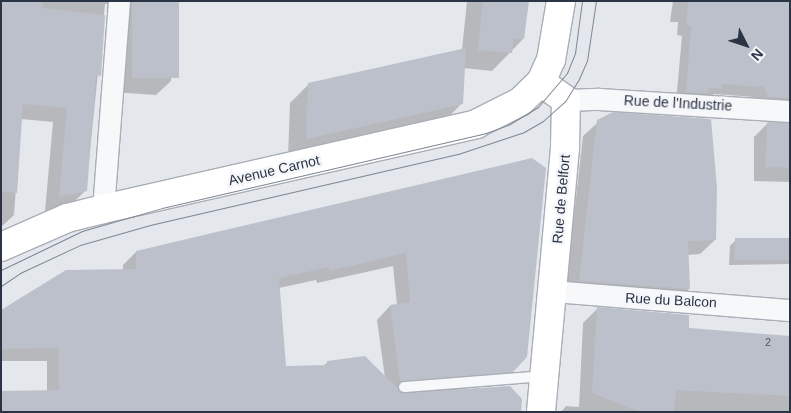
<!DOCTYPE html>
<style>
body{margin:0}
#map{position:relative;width:791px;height:413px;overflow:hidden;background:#e4e7ec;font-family:Helvetica,sans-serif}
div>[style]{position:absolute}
.shadow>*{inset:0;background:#0003}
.building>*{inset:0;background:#bbc0ca;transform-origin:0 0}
.roads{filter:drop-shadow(1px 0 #a9aeb7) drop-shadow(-1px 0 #a9aeb7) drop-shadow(0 1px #a9aeb7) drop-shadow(0 -1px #a9aeb7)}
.service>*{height:10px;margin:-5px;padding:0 5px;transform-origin:5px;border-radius:5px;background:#f7f8fa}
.minor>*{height:21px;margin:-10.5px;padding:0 10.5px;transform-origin:10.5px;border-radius:10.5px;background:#f7f8fa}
.secondary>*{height:28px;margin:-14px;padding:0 14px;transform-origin:14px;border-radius:14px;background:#fff}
.tram>*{height:1px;margin:-0.5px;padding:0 0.5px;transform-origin:0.5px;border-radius:0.5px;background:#7d8696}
span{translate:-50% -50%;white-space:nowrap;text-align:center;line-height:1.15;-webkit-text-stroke:5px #f4f6f9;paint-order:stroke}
.number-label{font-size:11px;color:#4f5766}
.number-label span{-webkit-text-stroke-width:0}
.street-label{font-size:14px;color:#2b3445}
.frame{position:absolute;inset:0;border:2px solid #2b3445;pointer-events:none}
.north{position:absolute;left:721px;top:20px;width:50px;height:50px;-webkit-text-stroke:4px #f4f6f9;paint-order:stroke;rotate:131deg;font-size:14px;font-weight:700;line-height:20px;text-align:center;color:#2b3445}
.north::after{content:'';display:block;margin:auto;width:18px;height:22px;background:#2b3445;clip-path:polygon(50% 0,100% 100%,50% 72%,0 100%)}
</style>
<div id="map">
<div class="shadow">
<i style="clip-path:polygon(1px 1px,178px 1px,171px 81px,156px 95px,112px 92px,111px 4px,105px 4px,86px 190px,71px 205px,45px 211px,53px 122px,21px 119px,14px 215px,1px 227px)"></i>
<i style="clip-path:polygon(467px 1px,527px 1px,523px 39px,492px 71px,464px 68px,462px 103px,444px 122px,288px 157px,290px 103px,309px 84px,462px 50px)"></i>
<i style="clip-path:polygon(673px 1px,790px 1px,790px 116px,758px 107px,754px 97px,714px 94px,710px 98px,676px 102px,682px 36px,677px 35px,678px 22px,670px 22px)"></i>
<i style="clip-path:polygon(605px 116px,710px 120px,715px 240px,700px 254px,687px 255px,689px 289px,674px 304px,565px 295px,583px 136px)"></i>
<i style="clip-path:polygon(768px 123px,790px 124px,790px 182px,754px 181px,754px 137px)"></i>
<i style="clip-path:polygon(evenodd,532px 160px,526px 357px,498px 384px,443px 392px,1px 412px,1px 391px,47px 391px,47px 361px,1px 361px,1px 312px,123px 271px,123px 265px,136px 252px,532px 160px,393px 266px,397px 305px,390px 306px,377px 320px,385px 378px,328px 362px,323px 366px,285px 367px,279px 288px,316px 280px,317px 283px,393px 266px)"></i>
<i style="clip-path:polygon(790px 239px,790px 264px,729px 265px,730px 246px,735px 241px)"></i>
<i style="clip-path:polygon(598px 308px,687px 329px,790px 337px,790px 412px,561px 412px,566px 406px,579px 407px,583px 323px)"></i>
</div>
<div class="building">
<i style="clip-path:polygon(1px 1px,43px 1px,42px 8px,105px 15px,101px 76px,96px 75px,87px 191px,59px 197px,67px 108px,23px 104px,17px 193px,1px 192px)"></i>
<i style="left:132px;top:1px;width:47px;height:77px"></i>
<i style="clip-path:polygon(483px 1px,529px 1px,524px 39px,514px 39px,512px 53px,478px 50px)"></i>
<i style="clip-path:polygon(688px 1px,790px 1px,790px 98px,768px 97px,764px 87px,722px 84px,721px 89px,708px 88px,709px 93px,686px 92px,691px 26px,686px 25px)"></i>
<i style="clip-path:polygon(466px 48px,463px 104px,306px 139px,308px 83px)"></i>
<i style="clip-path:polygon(613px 112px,711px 119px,717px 188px,716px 240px,688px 241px,690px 289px,579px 281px,597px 120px)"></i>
<i style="left:767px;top:122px;width:23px;height:45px;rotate:2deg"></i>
<i style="clip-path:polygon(532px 158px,546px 168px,527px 357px,513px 372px,400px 382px,390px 305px,410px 302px,406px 253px,329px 271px,329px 267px,279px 278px,286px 366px,327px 365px,327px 361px,365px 356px,402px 393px,510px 386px,522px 399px,521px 412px,1px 412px,1px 391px,59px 390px,59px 348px,1px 349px,1px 310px,66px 270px,136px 269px,136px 251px)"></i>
<i style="left:790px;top:238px;width:22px;height:55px;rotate:90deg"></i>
<i style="clip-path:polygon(597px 307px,689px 315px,689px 328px,790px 336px,790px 396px,676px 390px,674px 412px,640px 412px,592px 393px)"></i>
</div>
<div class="roads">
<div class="service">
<i style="left:404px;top:387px;width:139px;rotate:-4.5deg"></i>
</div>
<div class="minor">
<i style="left:566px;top:100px;width:33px;rotate:-2deg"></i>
<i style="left:599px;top:99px;width:191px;rotate:3.6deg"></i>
<i style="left:103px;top:209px;width:209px;rotate:-85.6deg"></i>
<i style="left:552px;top:291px;width:239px;rotate:4.6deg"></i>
</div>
<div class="secondary">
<i style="left:541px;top:82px;width:31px;rotate:36deg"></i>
<i style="left:566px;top:100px;width:48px;rotate:91.2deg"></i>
<i style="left:565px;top:148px;width:265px;rotate:95.2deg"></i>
<i style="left:1px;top:247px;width:72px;rotate:-23.7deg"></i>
<i style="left:67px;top:218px;width:37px;rotate:-14deg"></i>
<i style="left:103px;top:209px;width:383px;rotate:-12.8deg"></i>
<i style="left:476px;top:124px;width:49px;rotate:-26.6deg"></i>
<i style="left:520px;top:102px;width:29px;rotate:-44deg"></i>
<i style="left:541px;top:82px;width:24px;rotate:-66deg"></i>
<i style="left:551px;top:60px;width:60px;rotate:-80.4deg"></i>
</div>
</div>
<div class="tram">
<i style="left:1px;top:270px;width:90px;rotate:-25.7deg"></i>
<i style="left:82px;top:231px;width:83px;rotate:-16deg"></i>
<i style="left:162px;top:208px;width:333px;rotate:-13deg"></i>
<i style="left:486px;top:133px;width:23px;rotate:-20deg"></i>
<i style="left:508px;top:125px;width:35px;rotate:-31deg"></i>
<i style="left:538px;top:107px;width:45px;rotate:-49.5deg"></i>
<i style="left:567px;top:73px;width:22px;rotate:-68deg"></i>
<i style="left:575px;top:53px;width:52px;rotate:-82.3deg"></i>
<i style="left:1px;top:286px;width:23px;rotate:-34deg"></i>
<i style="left:20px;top:273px;width:66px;rotate:-25deg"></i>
<i style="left:80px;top:245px;width:73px;rotate:-15.9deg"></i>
<i style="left:150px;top:225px;width:319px;rotate:-13deg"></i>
<i style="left:461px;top:153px;width:66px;rotate:-18.4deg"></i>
<i style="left:524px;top:132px;width:22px;rotate:-30deg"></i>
<i style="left:543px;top:121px;width:31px;rotate:-42deg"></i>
<i style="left:566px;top:100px;width:22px;rotate:-58deg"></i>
<i style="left:578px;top:81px;width:22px;rotate:-66deg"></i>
<i style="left:587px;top:61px;width:61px;rotate:-81.5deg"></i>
</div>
<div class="number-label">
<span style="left:768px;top:342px">2</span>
</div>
<div class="street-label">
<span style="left:678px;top:103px;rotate:3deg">Rue de l'Industrie</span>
<span style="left:274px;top:170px;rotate:-13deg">Avenue Carnot</span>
<span style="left:561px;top:199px;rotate:-85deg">Rue de Belfort</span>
<span style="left:671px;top:300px;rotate:3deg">Rue du Balcon</span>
</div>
<div class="frame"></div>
<div class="north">N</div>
</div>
